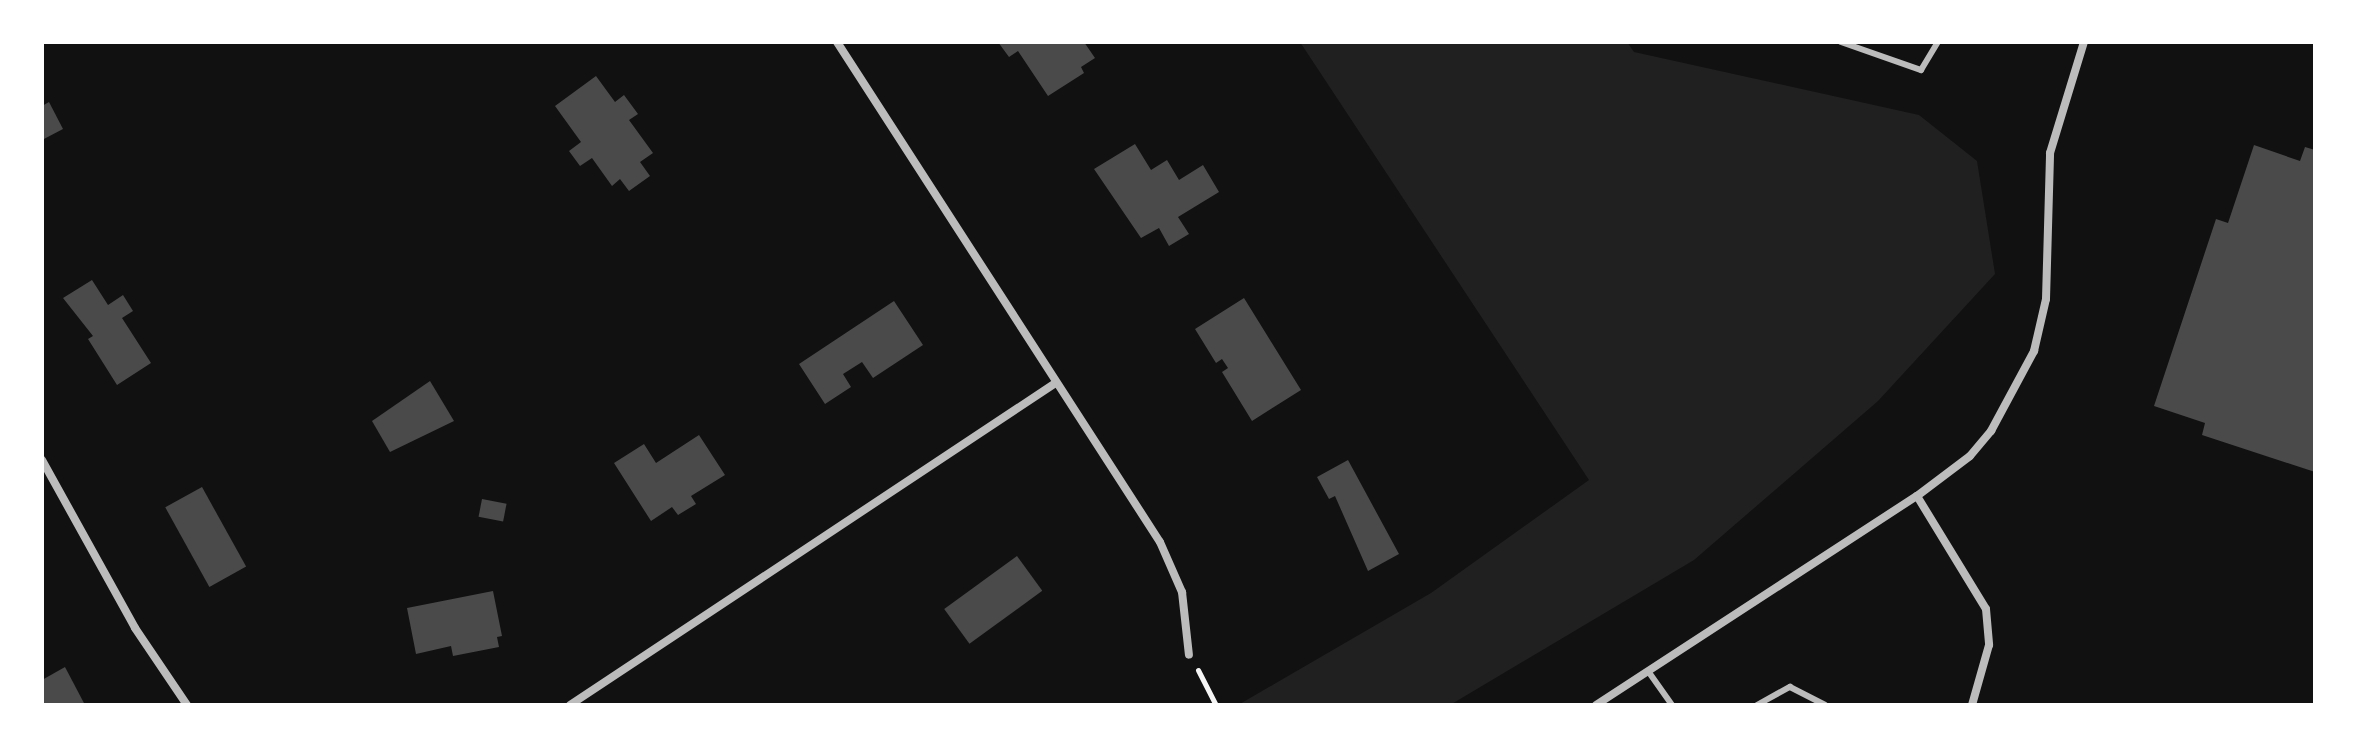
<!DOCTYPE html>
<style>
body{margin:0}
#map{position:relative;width:2357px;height:747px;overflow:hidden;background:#111;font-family:"Varela Round",sans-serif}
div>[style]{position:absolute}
.green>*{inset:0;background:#202020}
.building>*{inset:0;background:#4a4a4a;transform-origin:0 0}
.path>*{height:5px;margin:-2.5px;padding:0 2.5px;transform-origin:2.5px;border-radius:2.5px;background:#f5f5f5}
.service>*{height:6px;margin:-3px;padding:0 3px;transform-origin:3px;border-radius:3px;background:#bcbcbc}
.minor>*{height:8px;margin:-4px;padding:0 4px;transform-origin:4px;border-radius:4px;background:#bcbcbc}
span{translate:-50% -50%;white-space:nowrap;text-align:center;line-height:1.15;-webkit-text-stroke:6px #fff;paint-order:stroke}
.frame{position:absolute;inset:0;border:44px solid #fff;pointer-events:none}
</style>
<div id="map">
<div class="green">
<i style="clip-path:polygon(1300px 42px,1627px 42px,1634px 52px,1919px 115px,1977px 161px,1995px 274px,1878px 401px,1694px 560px,1450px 705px,1238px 705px,1431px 593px,1589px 480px)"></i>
</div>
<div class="building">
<i style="clip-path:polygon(998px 42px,1084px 42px,1095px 58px,1081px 67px,1084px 73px,1048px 96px,1018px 51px,1009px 57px)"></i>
<i style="clip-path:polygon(596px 76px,615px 102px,624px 95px,638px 114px,629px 120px,653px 153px,640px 162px,650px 176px,629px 191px,620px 179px,612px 186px,592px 158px,580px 166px,569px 151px,581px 142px,555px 106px)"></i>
<i style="clip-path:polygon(49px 102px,63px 129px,42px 140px,42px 106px)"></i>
<i style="clip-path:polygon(1135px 144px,1151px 170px,1167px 160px,1179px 180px,1203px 165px,1219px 192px,1178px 217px,1189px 234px,1169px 246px,1159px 228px,1141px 238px,1094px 169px)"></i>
<i style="clip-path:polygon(2254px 145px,2300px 161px,2305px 147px,2315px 150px,2315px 472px,2202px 435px,2205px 423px,2154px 406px,2216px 219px,2228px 223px)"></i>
<i style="clip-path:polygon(92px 280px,108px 305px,123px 295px,133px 311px,122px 318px,151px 363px,117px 385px,88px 339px,93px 336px,63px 298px)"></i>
<i style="clip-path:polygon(1244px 298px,1301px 390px,1252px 421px,1222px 372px,1228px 368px,1222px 359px,1216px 363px,1195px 329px)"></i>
<i style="clip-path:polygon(894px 301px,923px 345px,873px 378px,862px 362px,843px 374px,851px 387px,825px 404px,799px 364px)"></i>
<i style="clip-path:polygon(430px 381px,454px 421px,390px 452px,372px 421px)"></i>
<i style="clip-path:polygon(699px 435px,725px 475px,691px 496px,696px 504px,678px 515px,672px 507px,651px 521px,614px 463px,644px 444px,656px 463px)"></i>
<i style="clip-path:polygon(1348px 460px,1399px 554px,1368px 571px,1335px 496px,1329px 499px,1317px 477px)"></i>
<i style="left:202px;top:487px;width:91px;height:42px;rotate:61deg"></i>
<i style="left:482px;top:499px;width:25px;height:18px;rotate:11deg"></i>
<i style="left:1017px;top:556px;width:43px;height:90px;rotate:54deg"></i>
<i style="clip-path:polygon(493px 591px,502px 636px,497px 637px,499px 647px,453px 656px,451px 646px,416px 654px,407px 608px)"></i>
<i style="clip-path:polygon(65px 667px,85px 705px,42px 705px,42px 680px)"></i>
</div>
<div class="path">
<i style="left:1198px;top:670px;width:39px;rotate:63deg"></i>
</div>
<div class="service">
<i style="left:1841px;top:42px;width:85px;rotate:19.3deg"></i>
<i style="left:1921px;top:70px;width:33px;rotate:-59deg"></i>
<i style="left:1648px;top:671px;width:42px;rotate:54.8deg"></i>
<i style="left:1757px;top:705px;width:38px;rotate:-29deg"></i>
<i style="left:1790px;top:687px;width:39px;rotate:27deg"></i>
</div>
<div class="minor">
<i style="left:837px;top:42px;width:595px;rotate:57.14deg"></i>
<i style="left:1160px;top:542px;width:55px;rotate:66.3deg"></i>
<i style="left:1182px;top:592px;width:63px;rotate:83.7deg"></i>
<i style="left:42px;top:460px;width:192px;rotate:61deg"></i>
<i style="left:135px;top:628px;width:93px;rotate:56deg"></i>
<i style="left:1917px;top:496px;width:132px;rotate:58.6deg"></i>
<i style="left:1986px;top:609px;width:36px;rotate:85deg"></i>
<i style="left:1989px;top:645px;width:62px;rotate:105.8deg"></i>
<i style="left:570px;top:705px;width:581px;rotate:-33.55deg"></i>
<i style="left:1596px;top:705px;width:383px;rotate:-33.1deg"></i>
<i style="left:1917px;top:496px;width:66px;rotate:-37deg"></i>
<i style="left:1970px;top:456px;width:33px;rotate:-50deg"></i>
<i style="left:1991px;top:431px;width:91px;rotate:-61.7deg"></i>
<i style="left:2034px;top:351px;width:53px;rotate:-77deg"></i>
<i style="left:2046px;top:299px;width:146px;rotate:-88.4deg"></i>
<i style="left:2050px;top:153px;width:116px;rotate:-73deg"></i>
</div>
<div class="frame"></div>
</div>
